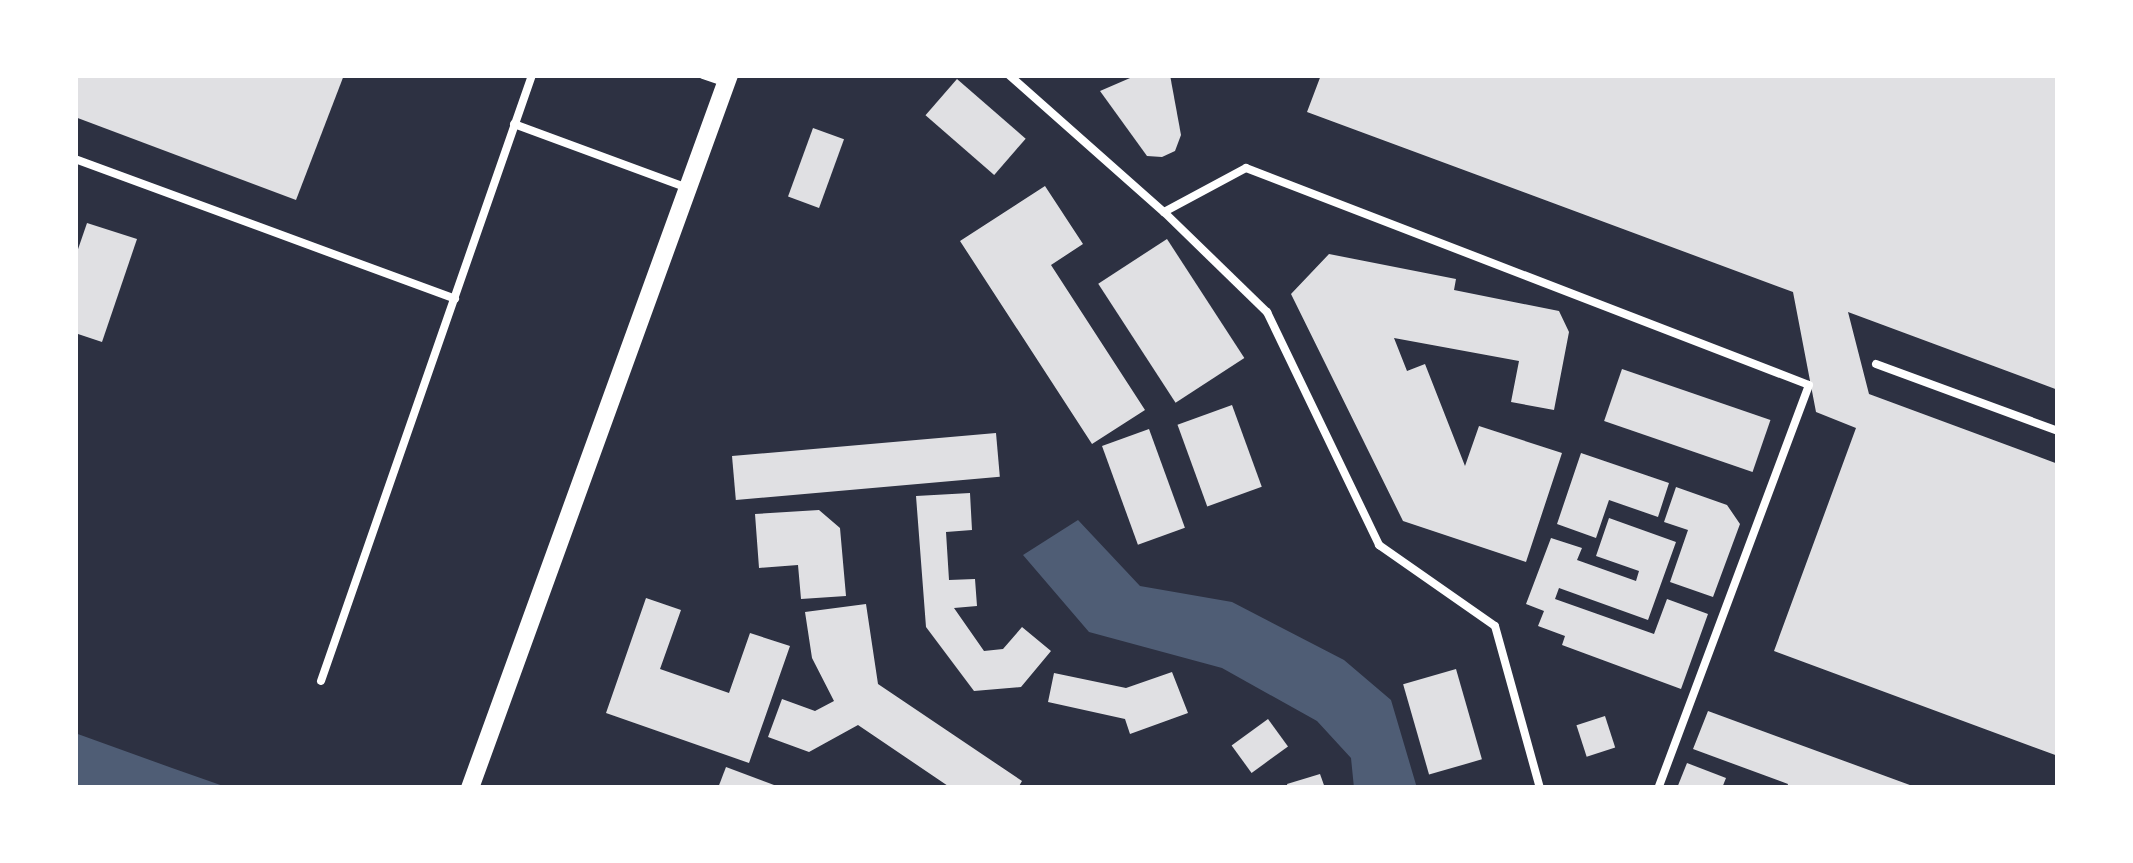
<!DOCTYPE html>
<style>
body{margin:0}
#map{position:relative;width:2133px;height:863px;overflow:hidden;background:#2d3142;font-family:Lora,serif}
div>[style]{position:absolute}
.water>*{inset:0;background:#4f5d75}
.building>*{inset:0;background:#e0e0e3;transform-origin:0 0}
.service>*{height:8px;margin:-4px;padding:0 4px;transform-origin:4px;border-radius:4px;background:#fff}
.tertiary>*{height:18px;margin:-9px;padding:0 9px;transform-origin:9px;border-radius:9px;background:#fff}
span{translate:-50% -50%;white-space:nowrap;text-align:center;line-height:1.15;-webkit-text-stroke:9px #fff;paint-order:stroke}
.frame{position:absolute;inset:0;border:78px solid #fff;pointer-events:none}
</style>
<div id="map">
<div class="water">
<i style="clip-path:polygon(1078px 520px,1140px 586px,1232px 602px,1344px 660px,1391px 700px,1417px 788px,1354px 788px,1351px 758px,1317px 721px,1222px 668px,1089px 632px,1023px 555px)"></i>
<i style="clip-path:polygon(75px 733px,172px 768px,229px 788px,75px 788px)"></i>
</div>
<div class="building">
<i style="clip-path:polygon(75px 75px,344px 75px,296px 200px,75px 117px)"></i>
<i style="clip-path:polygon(1137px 75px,1170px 75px,1181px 135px,1175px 151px,1162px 157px,1147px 156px,1100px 91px)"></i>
<i style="clip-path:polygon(1321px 75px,2058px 75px,2058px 390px,1848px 312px,1869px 394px,2058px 464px,2058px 756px,1774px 651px,1856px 428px,1816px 412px,1793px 292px,1307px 112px)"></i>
<i style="left:957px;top:79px;width:91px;height:48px;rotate:41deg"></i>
<i style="left:813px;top:128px;width:33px;height:73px;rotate:20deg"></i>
<i style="clip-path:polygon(1045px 186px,1083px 244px,1051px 265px,1145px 410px,1092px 444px,960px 241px)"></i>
<i style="clip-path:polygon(87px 223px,137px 239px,102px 342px,75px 333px,75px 258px)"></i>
<i style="left:1167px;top:239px;width:142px;height:82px;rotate:57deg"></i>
<i style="clip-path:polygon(1329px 254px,1456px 279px,1454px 290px,1559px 311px,1569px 332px,1554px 410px,1511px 402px,1519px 361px,1394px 338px,1407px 371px,1425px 364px,1465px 466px,1479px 426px,1562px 453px,1526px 562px,1403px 521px,1291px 294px)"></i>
<i style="left:1622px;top:369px;width:157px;height:55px;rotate:19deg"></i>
<i style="left:1232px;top:405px;width:87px;height:58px;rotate:70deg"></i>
<i style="left:1149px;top:429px;width:105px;height:50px;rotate:70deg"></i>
<i style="left:996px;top:433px;width:44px;height:265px;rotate:85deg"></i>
<i style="clip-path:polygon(1581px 453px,1669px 483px,1658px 517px,1609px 500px,1596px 538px,1557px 524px)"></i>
<i style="clip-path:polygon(1676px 487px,1727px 505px,1740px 524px,1713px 597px,1670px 582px,1688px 530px,1664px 522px)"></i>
<i style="clip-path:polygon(970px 493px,972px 530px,946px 532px,949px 580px,975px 579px,977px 606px,954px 608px,984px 651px,1003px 649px,1022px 627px,1051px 651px,1021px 687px,974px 691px,926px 627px,916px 496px)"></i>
<i style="clip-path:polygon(819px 510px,840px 528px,846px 596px,801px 599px,798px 565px,759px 568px,755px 514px)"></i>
<i style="clip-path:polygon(1609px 518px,1676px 542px,1648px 620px,1559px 588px,1555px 599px,1654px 634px,1667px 599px,1708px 614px,1681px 689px,1562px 645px,1565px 636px,1538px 626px,1544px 611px,1526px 604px,1551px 538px,1582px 548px,1577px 560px,1636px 581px,1639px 571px,1596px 556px)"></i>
<i style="clip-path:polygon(646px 598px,681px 610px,660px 669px,729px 693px,750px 633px,790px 646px,749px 763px,606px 713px)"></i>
<i style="clip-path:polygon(866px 604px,878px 684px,1022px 781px,1018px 788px,951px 788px,858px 725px,809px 752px,768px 737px,782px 699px,815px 711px,834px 701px,812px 658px,805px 612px)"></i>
<i style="left:1456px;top:669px;width:94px;height:55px;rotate:74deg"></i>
<i style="clip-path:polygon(1172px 672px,1188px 713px,1130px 734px,1125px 719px,1048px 702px,1054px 673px,1126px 688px)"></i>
<i style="clip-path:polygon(1708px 711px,1918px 788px,1787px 788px,1788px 784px,1693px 749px)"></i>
<i style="left:1605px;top:716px;width:33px;height:30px;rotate:72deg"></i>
<i style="left:1268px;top:719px;width:34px;height:45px;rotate:54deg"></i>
<i style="clip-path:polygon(1687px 763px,1726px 778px,1722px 788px,1677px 788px)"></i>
<i style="clip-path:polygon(726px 767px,782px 788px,718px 788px)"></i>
<i style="clip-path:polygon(1320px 774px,1325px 788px,1288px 788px,1287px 784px)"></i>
</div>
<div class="service">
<i style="left:703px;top:75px;width:24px;rotate:19deg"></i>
<i style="left:1009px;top:75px;width:207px;rotate:41.5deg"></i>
<i style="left:1164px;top:212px;width:144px;rotate:44.2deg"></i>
<i style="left:1267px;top:312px;width:259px;rotate:64.3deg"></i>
<i style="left:1379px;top:545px;width:141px;rotate:34.9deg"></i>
<i style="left:1495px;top:626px;width:168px;rotate:74.5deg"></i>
<i style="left:514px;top:124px;width:185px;rotate:20.2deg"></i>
<i style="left:75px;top:159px;width:405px;rotate:20.2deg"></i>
<i style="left:1164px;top:212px;width:93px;rotate:-28.2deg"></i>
<i style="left:1246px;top:168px;width:603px;rotate:21.08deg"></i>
<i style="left:1809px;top:385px;width:430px;rotate:110.5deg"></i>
<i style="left:1876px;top:364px;width:194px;rotate:20.2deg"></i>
<i style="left:321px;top:681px;width:642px;rotate:-70.8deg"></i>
</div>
<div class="tertiary">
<i style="left:470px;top:788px;width:759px;rotate:-70.04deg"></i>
</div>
<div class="frame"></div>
</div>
